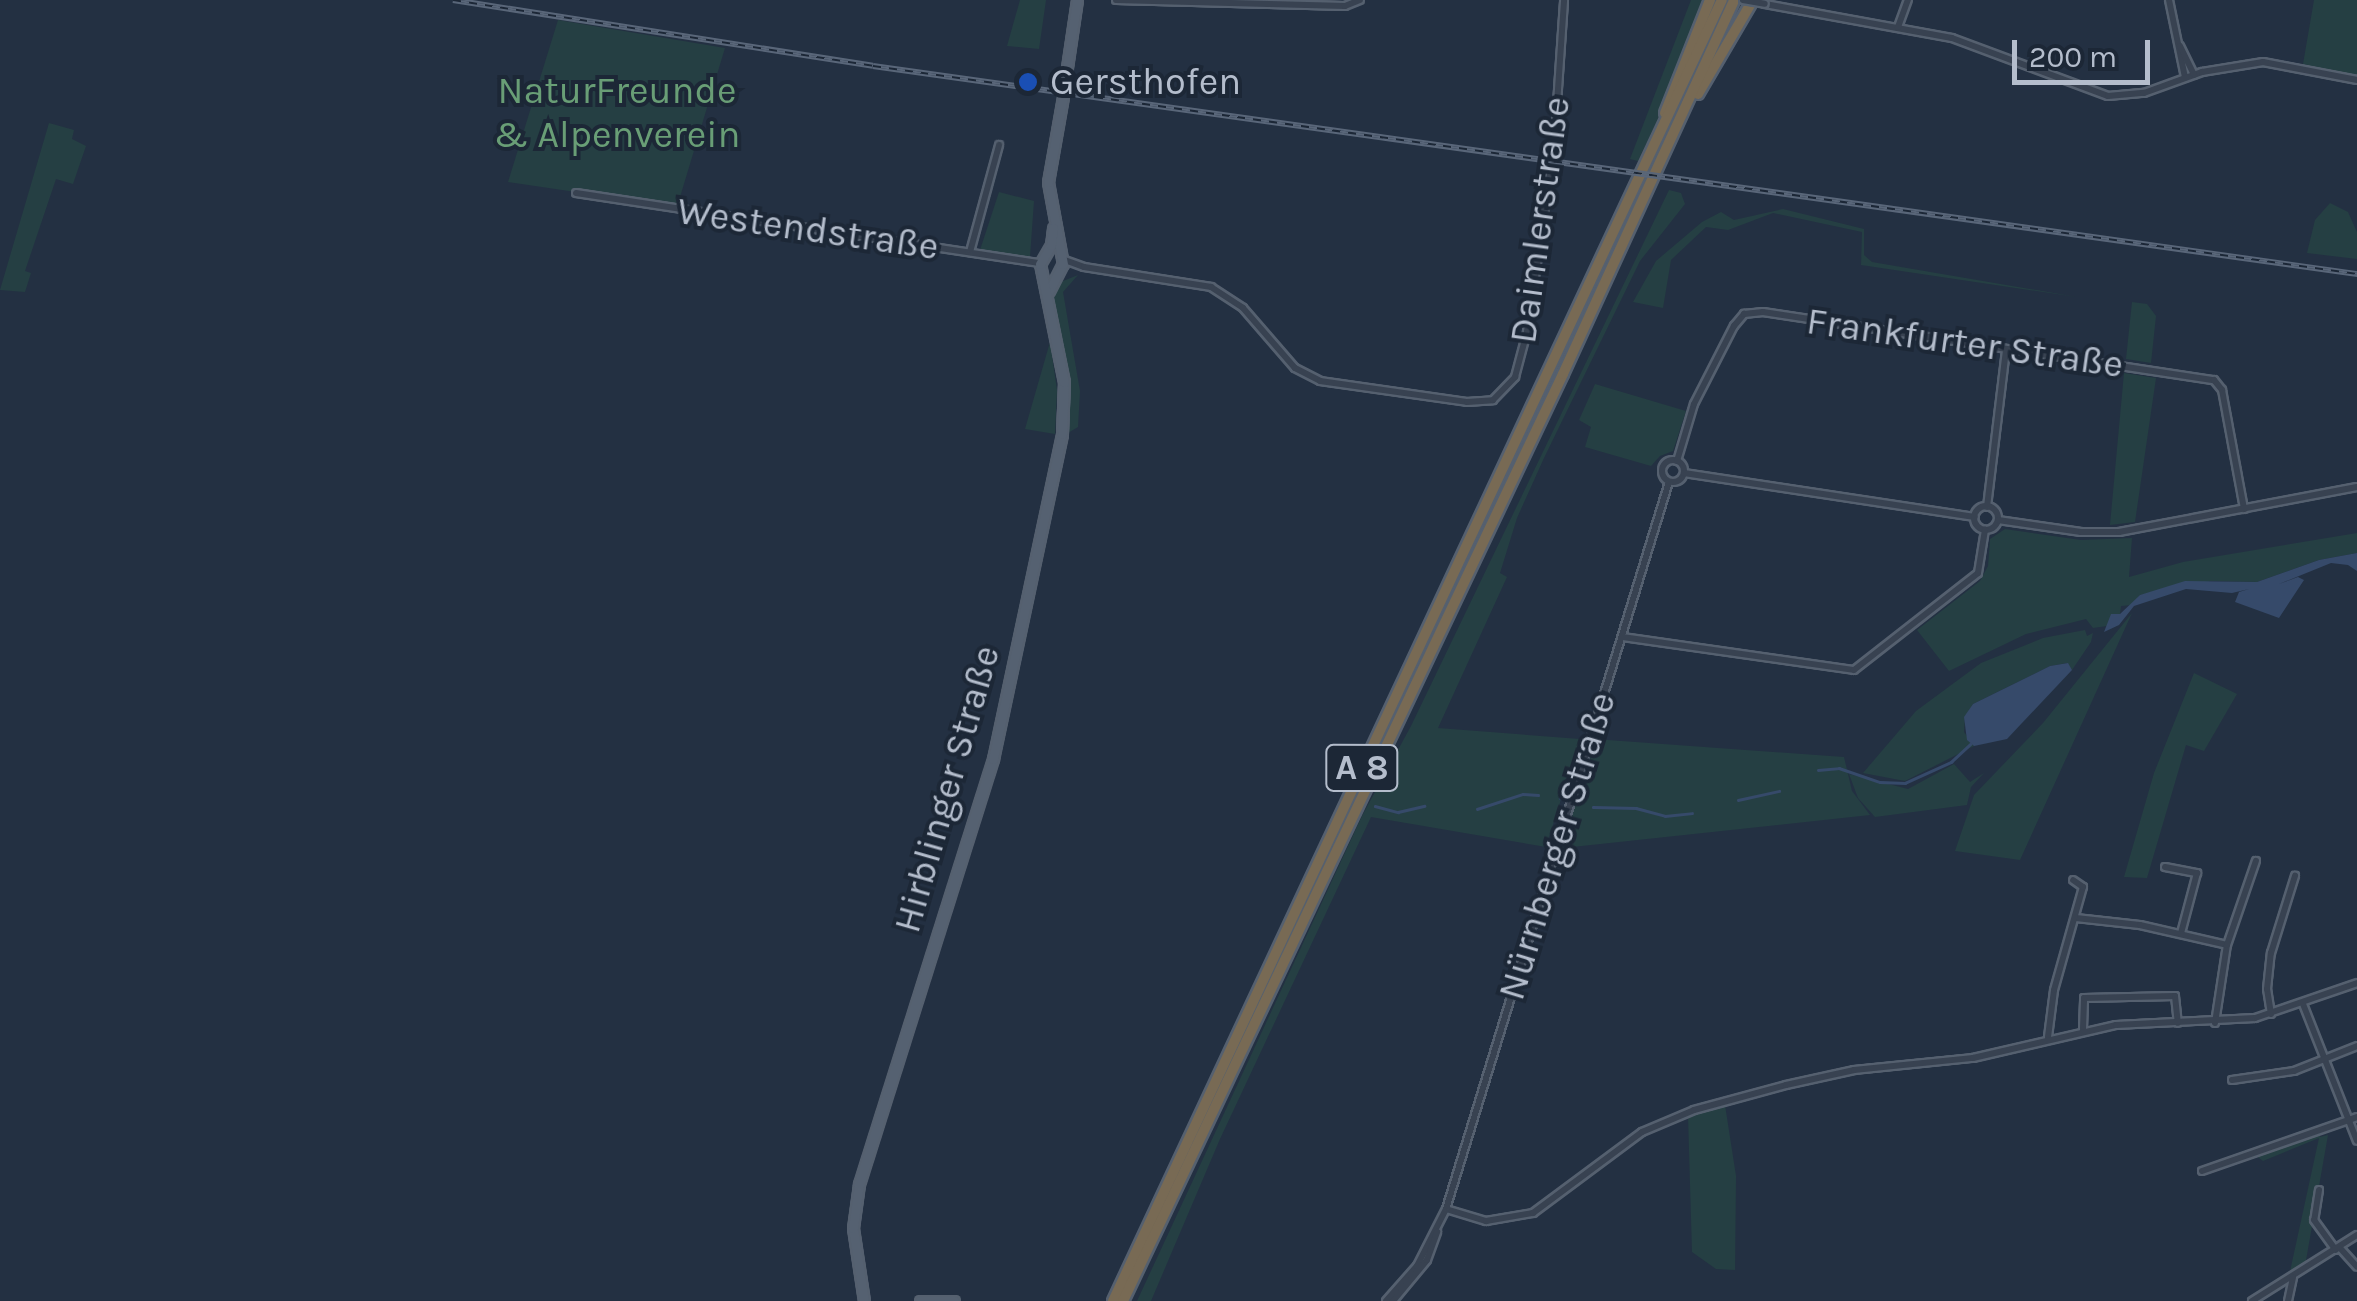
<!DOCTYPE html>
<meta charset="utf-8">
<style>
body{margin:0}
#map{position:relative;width:2357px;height:1301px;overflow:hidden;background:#233042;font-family:Karla,sans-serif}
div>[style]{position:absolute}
.green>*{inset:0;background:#253f43}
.water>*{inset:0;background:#364a6a}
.stream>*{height:2.5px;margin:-1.25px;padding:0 1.25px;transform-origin:1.25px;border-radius:1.25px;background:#364a6a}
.roads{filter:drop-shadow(2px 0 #55606f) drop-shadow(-2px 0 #55606f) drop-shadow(0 2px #55606f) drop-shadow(0 -2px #55606f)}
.minor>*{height:6px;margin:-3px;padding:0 3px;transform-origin:3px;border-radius:3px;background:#384251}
.minor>.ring{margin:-3px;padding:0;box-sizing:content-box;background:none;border:6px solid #384251;border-radius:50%}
.major>*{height:9px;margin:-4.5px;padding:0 4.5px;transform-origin:4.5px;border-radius:4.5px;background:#556171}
.highway>*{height:10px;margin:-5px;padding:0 5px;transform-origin:5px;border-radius:5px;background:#786a54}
.rail>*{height:6px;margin-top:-3px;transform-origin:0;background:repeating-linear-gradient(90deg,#1c2736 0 8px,#596679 0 16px);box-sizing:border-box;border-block:2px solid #596679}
.bridges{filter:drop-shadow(2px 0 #55606f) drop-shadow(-2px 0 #55606f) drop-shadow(0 2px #55606f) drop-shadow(0 -2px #55606f)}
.minor-bridge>*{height:6px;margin:-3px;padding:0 3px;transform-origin:3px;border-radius:3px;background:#384251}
.dots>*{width:28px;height:28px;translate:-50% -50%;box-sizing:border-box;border:5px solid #1c2736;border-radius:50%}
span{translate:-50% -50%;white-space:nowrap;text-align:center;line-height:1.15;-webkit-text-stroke:8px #1c2736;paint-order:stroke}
.shield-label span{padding:2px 8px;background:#1c2736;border:2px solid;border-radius:8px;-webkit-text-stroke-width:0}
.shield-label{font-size:35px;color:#b4bdcc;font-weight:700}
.poi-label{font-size:38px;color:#b4bdcc}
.left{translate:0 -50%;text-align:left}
.park-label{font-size:38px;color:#699e76}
.street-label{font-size:38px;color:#b4bdcc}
.scale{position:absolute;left:2012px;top:40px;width:138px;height:45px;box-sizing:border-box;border:5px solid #b4bdcc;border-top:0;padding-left:12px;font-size:30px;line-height:35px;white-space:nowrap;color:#b4bdcc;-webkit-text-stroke:8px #1c2736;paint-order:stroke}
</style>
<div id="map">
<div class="green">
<i style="clip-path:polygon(1020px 0,1046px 0,1039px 49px,1007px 46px)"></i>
<i style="clip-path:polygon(1691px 0,1707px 0,1662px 111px,1638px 161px,1630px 159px)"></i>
<i style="clip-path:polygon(2314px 0,2357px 0,2357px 76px,2303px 64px)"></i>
<i style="clip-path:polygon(558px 20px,725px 48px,677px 207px,508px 182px)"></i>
<i style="clip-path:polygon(49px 123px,74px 130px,72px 139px,86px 146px,73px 184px,56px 179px,25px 271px,31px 273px,25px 292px,0 290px)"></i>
<i style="clip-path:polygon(1669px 190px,1681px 193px,1685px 204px,1640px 261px,1544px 458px,1517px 518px,1500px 573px,1507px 577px,1438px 728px,1580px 739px,1546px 847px,1371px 817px,1220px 1139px,1151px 1301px,1137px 1301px,1362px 816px,1411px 726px)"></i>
<i style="clip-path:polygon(999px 192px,1034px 201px,1030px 257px,980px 250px)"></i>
<i style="clip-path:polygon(2330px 203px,2348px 212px,2357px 232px,2357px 259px,2307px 253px,2315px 220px)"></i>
<i style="clip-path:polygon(1783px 209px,1864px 229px,1864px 255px,1872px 262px,2077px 297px,1861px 265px,1862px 232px,1773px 213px,1728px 230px,1706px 227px,1671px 260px,1663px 308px,1633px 302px,1656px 261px,1702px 222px,1721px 212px,1734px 220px)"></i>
<i style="clip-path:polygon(1078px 275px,1063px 292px,1080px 391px,1078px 427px,1068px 433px,1065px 367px,1052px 295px,1053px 285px)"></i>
<i style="clip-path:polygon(2132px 302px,2147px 304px,2156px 316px,2151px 363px,2126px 359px)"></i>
<i style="clip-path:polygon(1050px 342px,1057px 390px,1055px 434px,1025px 429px)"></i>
<i style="clip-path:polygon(2124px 373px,2156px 378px,2135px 522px,2110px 525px)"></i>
<i style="clip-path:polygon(1595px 384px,1686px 411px,1673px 451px,1660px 456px,1651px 466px,1585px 447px,1591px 427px,1579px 420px)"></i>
<i style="clip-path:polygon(2005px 529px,2081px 540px,2132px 538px,2129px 577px,2183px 562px,2357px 533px,2357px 553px,2319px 560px,2257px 582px,2211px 581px,2140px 595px,2132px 605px,2121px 606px,2120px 614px,2111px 615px,2107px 626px,2093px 628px,2086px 619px,2026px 634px,1949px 671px,1917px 630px,1980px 581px,1988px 566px,1990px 539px)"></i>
<i style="clip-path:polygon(2132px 613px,2020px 860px,1955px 851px,1974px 795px,2043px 723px)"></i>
<i style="clip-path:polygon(2085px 630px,2087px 636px,2093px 633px,2091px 642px,2072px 670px,2067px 663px,2050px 666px,1973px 704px,1965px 717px,1964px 732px,1974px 746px,1905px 781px,1863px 773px,1916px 711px,1981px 663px,2043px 638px)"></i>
<i style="clip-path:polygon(2194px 673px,2237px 694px,2204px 751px,2186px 745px,2147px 878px,2124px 877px,2154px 773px)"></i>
<i style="clip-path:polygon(1594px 739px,1844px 757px,1852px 791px,1870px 815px,1563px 848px)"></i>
<i style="clip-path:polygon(1954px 764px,1970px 782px,1984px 773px,1971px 787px,1967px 805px,1875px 817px,1858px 798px,1849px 774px,1908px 789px)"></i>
<i style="clip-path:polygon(1725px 1105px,1736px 1176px,1735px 1270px,1716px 1269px,1692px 1252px,1688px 1115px)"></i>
<i style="clip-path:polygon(2320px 1132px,2320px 1137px,2328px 1135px,2305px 1266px,2289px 1276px,2319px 1138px,2263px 1161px,2254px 1154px)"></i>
</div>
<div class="water">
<i style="clip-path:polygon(2357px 553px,2357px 571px,2348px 565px,2331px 563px,2279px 584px,2298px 577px,2304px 580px,2279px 618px,2235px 602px,2239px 592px,2249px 589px,2232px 593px,2186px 589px,2134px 606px,2119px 625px,2104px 632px,2111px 614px,2120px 614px,2140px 595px,2185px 581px,2257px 582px,2319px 560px)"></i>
<i style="clip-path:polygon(2068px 663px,2072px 670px,2007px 739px,1974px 746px,1967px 740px,1964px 717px,1973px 704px,2050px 666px)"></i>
</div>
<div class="stream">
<i style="left:1818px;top:770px;width:21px;rotate:-5deg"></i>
<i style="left:1839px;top:768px;width:43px;rotate:18.9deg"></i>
<i style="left:1880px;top:782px;width:25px;rotate:2deg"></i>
<i style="left:1905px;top:783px;width:51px;rotate:-24.5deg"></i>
<i style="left:1951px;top:762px;width:26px;rotate:-43deg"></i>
<i style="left:1560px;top:798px;width:16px;rotate:18deg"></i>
<i style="left:1738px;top:800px;width:42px;rotate:-12.4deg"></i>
<i style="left:1375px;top:806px;width:24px;rotate:15deg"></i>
<i style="left:1398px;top:812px;width:27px;rotate:-13deg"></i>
<i style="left:1593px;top:807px;width:43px;rotate:1.3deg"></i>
<i style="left:1636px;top:808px;width:30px;rotate:15deg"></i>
<i style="left:1665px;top:816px;width:27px;rotate:-6deg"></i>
<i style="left:1477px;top:809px;width:48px;rotate:-18.1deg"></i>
<i style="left:1523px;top:794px;width:15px;rotate:4deg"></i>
</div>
<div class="roads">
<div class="minor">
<i style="left:1116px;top:0;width:229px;rotate:1.5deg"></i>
<i style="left:1345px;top:6px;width:16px;rotate:-22deg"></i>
<i style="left:2169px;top:0;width:79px;rotate:78.3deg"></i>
<i style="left:1765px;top:4px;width:190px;rotate:10.3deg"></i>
<i style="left:1952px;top:38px;width:166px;rotate:20.4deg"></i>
<i style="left:2108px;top:96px;width:36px;rotate:-5deg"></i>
<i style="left:2144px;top:93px;width:62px;rotate:-19.9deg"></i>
<i style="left:2202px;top:72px;width:62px;rotate:-9.3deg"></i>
<i style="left:2263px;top:62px;width:96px;rotate:10.8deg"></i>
<i style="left:1898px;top:27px;width:29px;rotate:-70deg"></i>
<i style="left:2180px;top:46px;width:32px;rotate:64deg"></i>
<i style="left:576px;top:193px;width:469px;rotate:8.6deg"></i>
<i style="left:970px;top:252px;width:111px;rotate:-74.8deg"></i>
<i style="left:1062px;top:259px;width:23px;rotate:20deg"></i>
<i style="left:1084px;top:267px;width:129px;rotate:8.9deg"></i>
<i style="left:1211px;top:287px;width:38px;rotate:33deg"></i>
<i style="left:1243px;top:308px;width:79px;rotate:49.1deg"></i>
<i style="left:1295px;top:368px;width:28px;rotate:27deg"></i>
<i style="left:1320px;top:381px;width:148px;rotate:8.1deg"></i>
<i style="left:1467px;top:402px;width:26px;rotate:-4deg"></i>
<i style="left:1493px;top:400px;width:32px;rotate:-46deg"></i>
<i style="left:1515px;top:377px;width:47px;rotate:-75.1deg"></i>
<i style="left:1527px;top:332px;width:186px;rotate:-81.7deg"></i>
<i style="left:1554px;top:148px;width:148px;rotate:-86.1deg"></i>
<i class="ring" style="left:1662px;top:460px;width:16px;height:16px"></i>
<i style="left:1677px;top:461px;width:59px;rotate:-73.4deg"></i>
<i style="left:1694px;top:404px;width:88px;rotate:-62.9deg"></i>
<i style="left:1734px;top:326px;width:16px;rotate:-50deg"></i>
<i style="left:1744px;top:314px;width:19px;rotate:-6deg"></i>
<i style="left:1763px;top:312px;width:456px;rotate:8.6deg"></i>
<i style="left:2214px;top:380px;width:13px;rotate:51deg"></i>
<i style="left:2222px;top:390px;width:121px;rotate:79.5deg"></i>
<i style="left:1684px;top:473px;width:294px;rotate:8.6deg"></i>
<i class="ring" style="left:1974px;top:506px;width:18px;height:18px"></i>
<i style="left:1987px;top:507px;width:159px;rotate:-83.1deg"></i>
<i style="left:1998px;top:520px;width:84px;rotate:8.2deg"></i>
<i style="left:2081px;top:532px;width:38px"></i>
<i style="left:2119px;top:532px;width:242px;rotate:-10.7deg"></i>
<i style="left:1622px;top:637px;width:234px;rotate:8.1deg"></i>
<i style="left:1854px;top:670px;width:157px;rotate:-38deg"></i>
<i style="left:1978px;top:573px;width:44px;rotate:-80.8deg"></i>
<i style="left:2165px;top:867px;width:33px;rotate:11deg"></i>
<i style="left:2197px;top:873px;width:62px;rotate:104.9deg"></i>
<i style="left:2076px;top:918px;width:64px;rotate:6.2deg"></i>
<i style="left:2140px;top:925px;width:89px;rotate:12.9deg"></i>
<i style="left:2303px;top:1004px;width:147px;rotate:68.5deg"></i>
<i style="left:2271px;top:1014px;width:25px;rotate:-99deg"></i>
<i style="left:2267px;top:989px;width:36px;rotate:-84deg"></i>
<i style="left:2271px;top:953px;width:81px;rotate:-72.7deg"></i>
<i style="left:2215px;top:1023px;width:79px;rotate:-81.3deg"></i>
<i style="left:2227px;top:945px;width:89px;rotate:-71deg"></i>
<i style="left:2083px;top:1029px;width:31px;rotate:-88deg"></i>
<i style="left:2084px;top:998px;width:91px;rotate:-1.3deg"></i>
<i style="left:2175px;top:996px;width:27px;rotate:84deg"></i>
<i style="left:2048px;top:1037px;width:47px;rotate:-82.7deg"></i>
<i style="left:2054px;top:990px;width:107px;rotate:-74.3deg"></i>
<i style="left:2083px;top:887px;width:12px;rotate:-145deg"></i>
<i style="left:2232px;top:1080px;width:63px;rotate:-8.3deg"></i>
<i style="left:2294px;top:1071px;width:68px;rotate:-21.6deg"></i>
<i style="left:2202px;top:1171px;width:164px;rotate:-19.2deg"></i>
<i style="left:2319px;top:1190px;width:30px;rotate:99deg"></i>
<i style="left:2314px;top:1220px;width:37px;rotate:54deg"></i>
<i style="left:1446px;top:1209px;width:42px;rotate:16.7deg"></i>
<i style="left:1486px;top:1221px;width:48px;rotate:-9.7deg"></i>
<i style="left:1533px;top:1213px;width:136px;rotate:-36.6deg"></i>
<i style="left:1642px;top:1132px;width:56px;rotate:-22.9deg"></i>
<i style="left:1694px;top:1110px;width:95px;rotate:-15.2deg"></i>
<i style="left:1786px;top:1085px;width:70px;rotate:-12.4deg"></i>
<i style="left:1854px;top:1070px;width:120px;rotate:-5.8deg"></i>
<i style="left:1973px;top:1058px;width:147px;rotate:-13deg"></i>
<i style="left:2116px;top:1025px;width:139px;rotate:-2.9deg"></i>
<i style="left:2255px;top:1018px;width:108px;rotate:-18.9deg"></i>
<i style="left:2340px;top:1248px;width:25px;rotate:48deg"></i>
<i style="left:1386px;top:1301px;width:47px;rotate:-48.5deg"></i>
<i style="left:1417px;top:1266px;width:64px;rotate:-63deg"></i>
<i style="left:1446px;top:1209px;width:760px;rotate:-72.95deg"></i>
<i style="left:1393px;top:1301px;width:53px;rotate:-50.3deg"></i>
<i style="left:1427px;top:1260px;width:30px;rotate:-70deg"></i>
<i style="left:2252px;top:1301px;width:124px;rotate:-32.2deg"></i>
<i style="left:2288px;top:1301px;width:24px;rotate:-78deg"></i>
</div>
<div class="major">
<i style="left:1065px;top:81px;width:82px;rotate:-81.6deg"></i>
<i style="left:1049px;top:291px;width:30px;rotate:-63deg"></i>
<i style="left:1063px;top:264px;width:83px;rotate:-100.4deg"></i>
<i style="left:1048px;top:182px;width:86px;rotate:-80deg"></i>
<i style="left:864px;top:1301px;width:74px;rotate:-98.6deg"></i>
<i style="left:853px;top:1228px;width:44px;rotate:-82.2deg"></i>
<i style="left:859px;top:1184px;width:446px;rotate:-72.5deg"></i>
<i style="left:993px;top:759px;width:332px;rotate:-78deg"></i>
<i style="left:1062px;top:434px;width:52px;rotate:-87.8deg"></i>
<i style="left:1064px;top:382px;width:120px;rotate:-101.5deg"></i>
<i style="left:1040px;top:264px;width:22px;rotate:-60deg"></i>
<i style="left:1051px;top:245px;width:17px;rotate:-83deg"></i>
<i style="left:920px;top:1301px;width:34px"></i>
</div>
<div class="highway">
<i style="left:1698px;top:94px;width:109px;rotate:-59.7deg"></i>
<i style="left:1665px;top:113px;width:122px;rotate:-68.3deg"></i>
<i style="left:1113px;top:1301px;width:1436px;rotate:-64.92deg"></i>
<i style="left:1123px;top:1301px;width:1026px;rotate:-64.61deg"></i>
<i style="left:1563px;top:374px;width:411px;rotate:-65.4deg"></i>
</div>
</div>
<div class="rail">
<i style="left:453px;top:0;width:425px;rotate:8.9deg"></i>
<i style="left:873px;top:66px;width:1499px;rotate:7.98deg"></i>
</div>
<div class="bridges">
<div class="minor-bridge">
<i style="left:1743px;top:0;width:22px;rotate:10deg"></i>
</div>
</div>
<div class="dots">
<i style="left:1028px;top:82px;background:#1a4fb4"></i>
</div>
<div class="shield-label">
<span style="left:1362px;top:768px">A 8</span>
</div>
<div class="poi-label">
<span class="left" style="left:1050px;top:82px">Gersthofen</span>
</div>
<div class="park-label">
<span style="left:617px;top:113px">NaturFreunde<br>&amp; Alpenverein</span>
</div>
<div class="street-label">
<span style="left:1540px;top:220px;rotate:-82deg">Daimlerstraße</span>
<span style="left:808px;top:229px;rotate:8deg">Westendstraße</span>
<span style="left:1965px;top:343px;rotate:8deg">Frankfurter Straße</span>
<span style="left:947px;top:789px;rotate:-74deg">Hirblinger Straße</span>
<span style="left:1557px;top:846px;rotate:-73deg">Nürnberger Straße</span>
</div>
<div class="scale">200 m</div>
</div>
